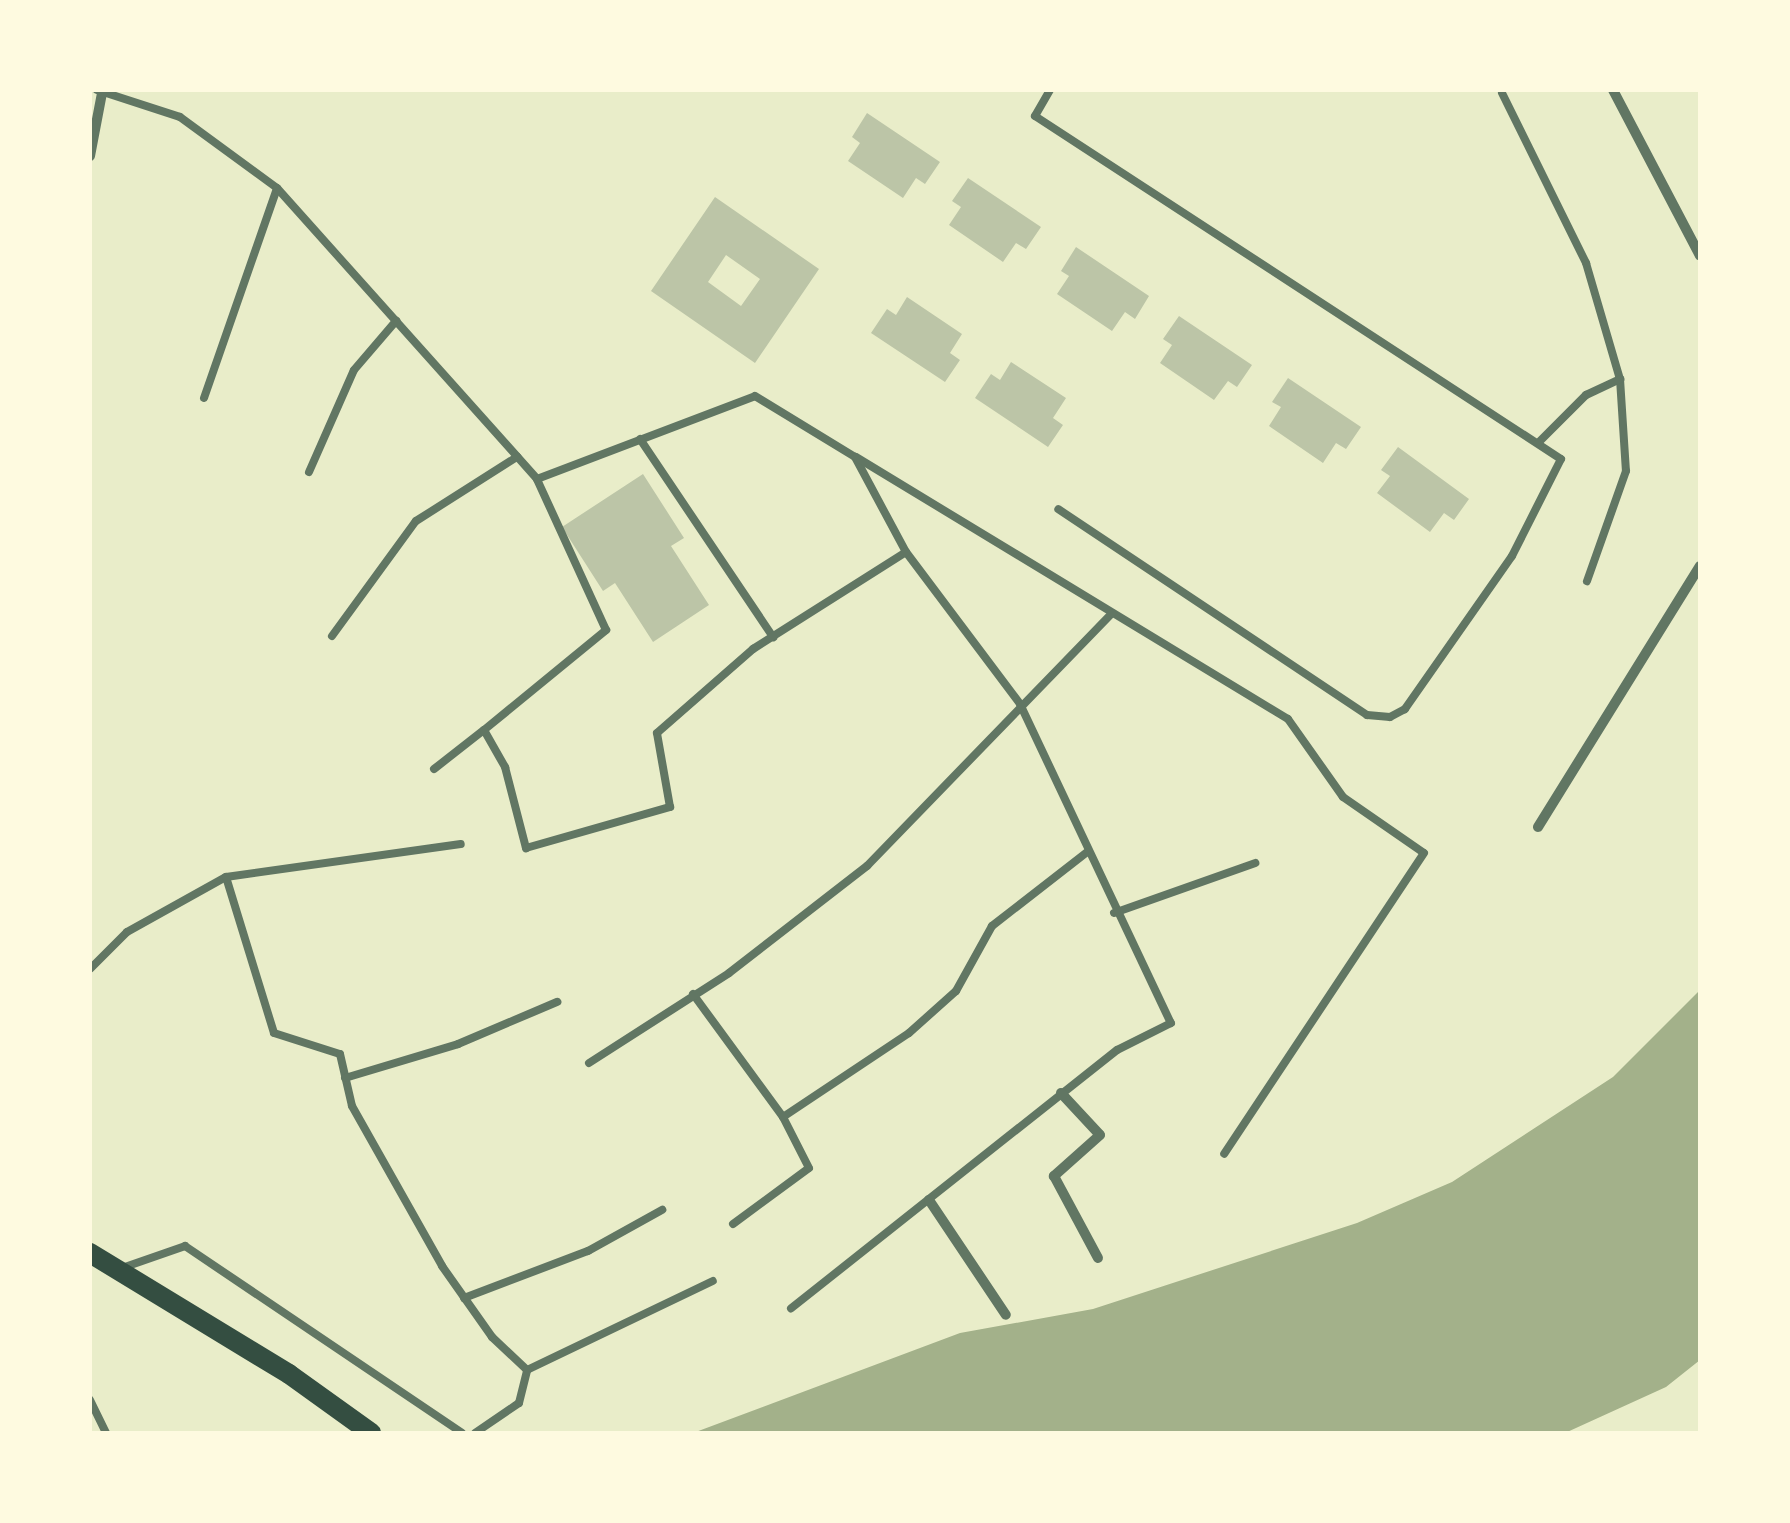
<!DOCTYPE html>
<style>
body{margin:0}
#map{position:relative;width:1790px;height:1523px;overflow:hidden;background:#e9edc9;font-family:Montserrat,sans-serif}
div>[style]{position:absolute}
.water>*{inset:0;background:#a3b18a}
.building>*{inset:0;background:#bcc5a7}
.service>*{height:8px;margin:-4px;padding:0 4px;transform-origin:4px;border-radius:4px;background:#617663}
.minor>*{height:10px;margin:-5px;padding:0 5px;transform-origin:5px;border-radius:5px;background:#617663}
.secondary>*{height:20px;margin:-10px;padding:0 10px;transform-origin:10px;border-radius:10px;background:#344e41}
span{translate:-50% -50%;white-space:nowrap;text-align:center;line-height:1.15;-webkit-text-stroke:9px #fefae0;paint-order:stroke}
.frame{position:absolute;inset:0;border:92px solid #fefae0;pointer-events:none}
</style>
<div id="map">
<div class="water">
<i style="clip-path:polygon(1700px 990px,1700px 1360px,1666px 1387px,1565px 1433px,693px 1433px,960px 1333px,1093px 1309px,1357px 1223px,1452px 1182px,1613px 1077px)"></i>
</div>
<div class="building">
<i style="clip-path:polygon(867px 113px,940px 162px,925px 184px,916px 178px,903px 198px,848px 161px,860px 143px,852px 137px)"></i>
<i style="clip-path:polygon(968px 178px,1041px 227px,1026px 249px,1016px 243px,1003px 262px,949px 225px,961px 207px,952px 201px)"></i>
<i style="clip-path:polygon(evenodd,715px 197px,819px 269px,755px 363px,651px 291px,715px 197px,726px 255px,760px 279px,741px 306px,708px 282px,726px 255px)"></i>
<i style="clip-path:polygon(1076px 247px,1149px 296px,1135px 319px,1125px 312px,1112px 331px,1057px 294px,1069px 276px,1061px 271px)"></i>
<i style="clip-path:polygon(907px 297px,962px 334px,950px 353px,960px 360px,945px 382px,871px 333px,887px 309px,896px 315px)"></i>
<i style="clip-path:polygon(1179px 316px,1252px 365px,1237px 387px,1228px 381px,1214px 400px,1160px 363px,1172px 345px,1163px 339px)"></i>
<i style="clip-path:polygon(1011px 362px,1066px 398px,1053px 418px,1063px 425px,1048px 447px,975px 398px,991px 374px,1000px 380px)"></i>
<i style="clip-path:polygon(1288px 378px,1361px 427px,1346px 449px,1336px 443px,1323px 463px,1269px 426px,1281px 407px,1272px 402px)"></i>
<i style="clip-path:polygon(1398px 447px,1469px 499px,1454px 520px,1444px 513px,1430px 532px,1377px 493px,1390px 476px,1381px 470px)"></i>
<i style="clip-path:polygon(643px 474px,684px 538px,671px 546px,709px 605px,653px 642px,615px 583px,603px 591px,562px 527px)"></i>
</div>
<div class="service">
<i style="left:97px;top:90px;width:87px;rotate:18deg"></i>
<i style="left:180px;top:117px;width:120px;rotate:36.2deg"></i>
<i style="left:277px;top:188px;width:390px;rotate:48.2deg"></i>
<i style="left:537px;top:479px;width:233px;rotate:-20.8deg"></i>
<i style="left:755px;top:396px;width:117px;rotate:31.4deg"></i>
<i style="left:855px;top:457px;width:108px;rotate:61.8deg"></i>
<i style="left:906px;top:552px;width:190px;rotate:53.1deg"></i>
<i style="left:1020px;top:704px;width:353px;rotate:64.7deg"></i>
<i style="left:1171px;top:1023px;width:60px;rotate:153.4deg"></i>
<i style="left:1117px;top:1050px;width:416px;rotate:141.6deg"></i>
<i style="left:1050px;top:90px;width:30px;rotate:120deg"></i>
<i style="left:1035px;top:116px;width:628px;rotate:33.11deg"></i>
<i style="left:1561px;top:459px;width:109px;rotate:116.8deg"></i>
<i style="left:1512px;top:556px;width:187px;rotate:125deg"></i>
<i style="left:1405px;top:709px;width:17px;rotate:152deg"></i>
<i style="left:1390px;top:717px;width:23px;rotate:-175deg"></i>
<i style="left:1367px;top:715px;width:371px;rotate:-146.3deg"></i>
<i style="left:1502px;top:93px;width:190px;rotate:63.7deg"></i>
<i style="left:1586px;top:263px;width:121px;rotate:73.7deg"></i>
<i style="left:1620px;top:379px;width:92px;rotate:86.3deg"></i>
<i style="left:1626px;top:471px;width:117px;rotate:109.5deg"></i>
<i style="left:204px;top:398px;width:222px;rotate:-70.8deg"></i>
<i style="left:640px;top:439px;width:239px;rotate:56.1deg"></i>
<i style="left:1538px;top:443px;width:68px;rotate:-45deg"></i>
<i style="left:1586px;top:395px;width:38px;rotate:-25deg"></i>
<i style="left:856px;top:457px;width:505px;rotate:31.24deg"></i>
<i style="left:1288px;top:719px;width:95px;rotate:54.8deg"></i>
<i style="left:1343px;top:797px;width:98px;rotate:34.7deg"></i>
<i style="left:1424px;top:853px;width:361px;rotate:123.6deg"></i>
<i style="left:309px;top:472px;width:111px;rotate:-66.2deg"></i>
<i style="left:354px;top:370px;width:65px;rotate:-49.4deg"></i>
<i style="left:332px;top:636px;width:142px;rotate:-53.9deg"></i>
<i style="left:416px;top:521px;width:120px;rotate:-32.4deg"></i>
<i style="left:484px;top:730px;width:158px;rotate:-39.3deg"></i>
<i style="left:606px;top:630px;width:166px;rotate:-114.6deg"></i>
<i style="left:434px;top:769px;width:63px;rotate:-38deg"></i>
<i style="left:484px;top:730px;width:43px;rotate:60.4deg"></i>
<i style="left:505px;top:767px;width:84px;rotate:75.5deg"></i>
<i style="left:526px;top:848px;width:150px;rotate:-15.9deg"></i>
<i style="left:670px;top:807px;width:75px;rotate:-100deg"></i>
<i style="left:657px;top:733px;width:128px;rotate:-41.2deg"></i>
<i style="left:753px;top:649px;width:181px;rotate:-32.4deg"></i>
<i style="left:226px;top:877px;width:163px;rotate:72.9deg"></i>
<i style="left:274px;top:1033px;width:69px;rotate:17.7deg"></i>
<i style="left:340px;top:1054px;width:53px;rotate:77deg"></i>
<i style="left:352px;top:1106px;width:184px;rotate:60.6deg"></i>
<i style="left:442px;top:1266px;width:87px;rotate:54.8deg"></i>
<i style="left:492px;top:1337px;width:48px;rotate:43.3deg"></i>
<i style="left:527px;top:1370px;width:206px;rotate:-25.6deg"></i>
<i style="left:1114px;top:913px;width:150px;rotate:-19.5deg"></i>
<i style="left:90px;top:969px;width:52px;rotate:-45deg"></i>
<i style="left:127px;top:932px;width:113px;rotate:-29.1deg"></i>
<i style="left:226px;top:877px;width:237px;rotate:-8deg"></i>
<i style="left:693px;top:994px;width:152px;rotate:53.8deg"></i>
<i style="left:589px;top:1063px;width:166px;rotate:-32.7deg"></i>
<i style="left:729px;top:973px;width:175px;rotate:-37.8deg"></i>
<i style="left:867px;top:866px;width:352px;rotate:-45.9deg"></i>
<i style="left:345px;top:1078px;width:118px;rotate:-16.7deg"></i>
<i style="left:458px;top:1044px;width:108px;rotate:-23deg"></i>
<i style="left:733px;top:1224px;width:94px;rotate:-36.4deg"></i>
<i style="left:809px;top:1168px;width:57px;rotate:-117deg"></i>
<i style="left:783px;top:1117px;width:151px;rotate:-33.7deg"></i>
<i style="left:909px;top:1033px;width:63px;rotate:-41.8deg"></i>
<i style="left:956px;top:991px;width:74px;rotate:-61deg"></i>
<i style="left:992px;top:926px;width:120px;rotate:-37.9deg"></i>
<i style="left:122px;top:1268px;width:67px;rotate:-19.2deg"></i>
<i style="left:185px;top:1246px;width:334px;rotate:34deg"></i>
<i style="left:464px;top:1298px;width:133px;rotate:-20.8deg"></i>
<i style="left:588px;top:1251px;width:85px;rotate:-29deg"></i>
<i style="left:90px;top:1400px;width:37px;rotate:64deg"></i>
<i style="left:475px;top:1433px;width:53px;rotate:-34.3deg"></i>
<i style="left:519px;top:1403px;width:34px;rotate:-76deg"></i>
</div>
<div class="minor">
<i style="left:1613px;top:90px;width:187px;rotate:62.3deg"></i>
<i style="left:90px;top:156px;width:64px;rotate:-79.2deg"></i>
<i style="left:1538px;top:827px;width:307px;rotate:-58.2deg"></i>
<i style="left:1061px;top:1093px;width:57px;rotate:47.1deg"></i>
<i style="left:1100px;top:1135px;width:62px;rotate:138.3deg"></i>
<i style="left:1054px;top:1176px;width:93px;rotate:61.8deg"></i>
<i style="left:929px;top:1200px;width:138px;rotate:56.2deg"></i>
</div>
<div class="secondary">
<i style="left:90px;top:1253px;width:233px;rotate:31.3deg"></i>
<i style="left:289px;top:1374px;width:101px;rotate:35.7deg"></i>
</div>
<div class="frame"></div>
</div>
